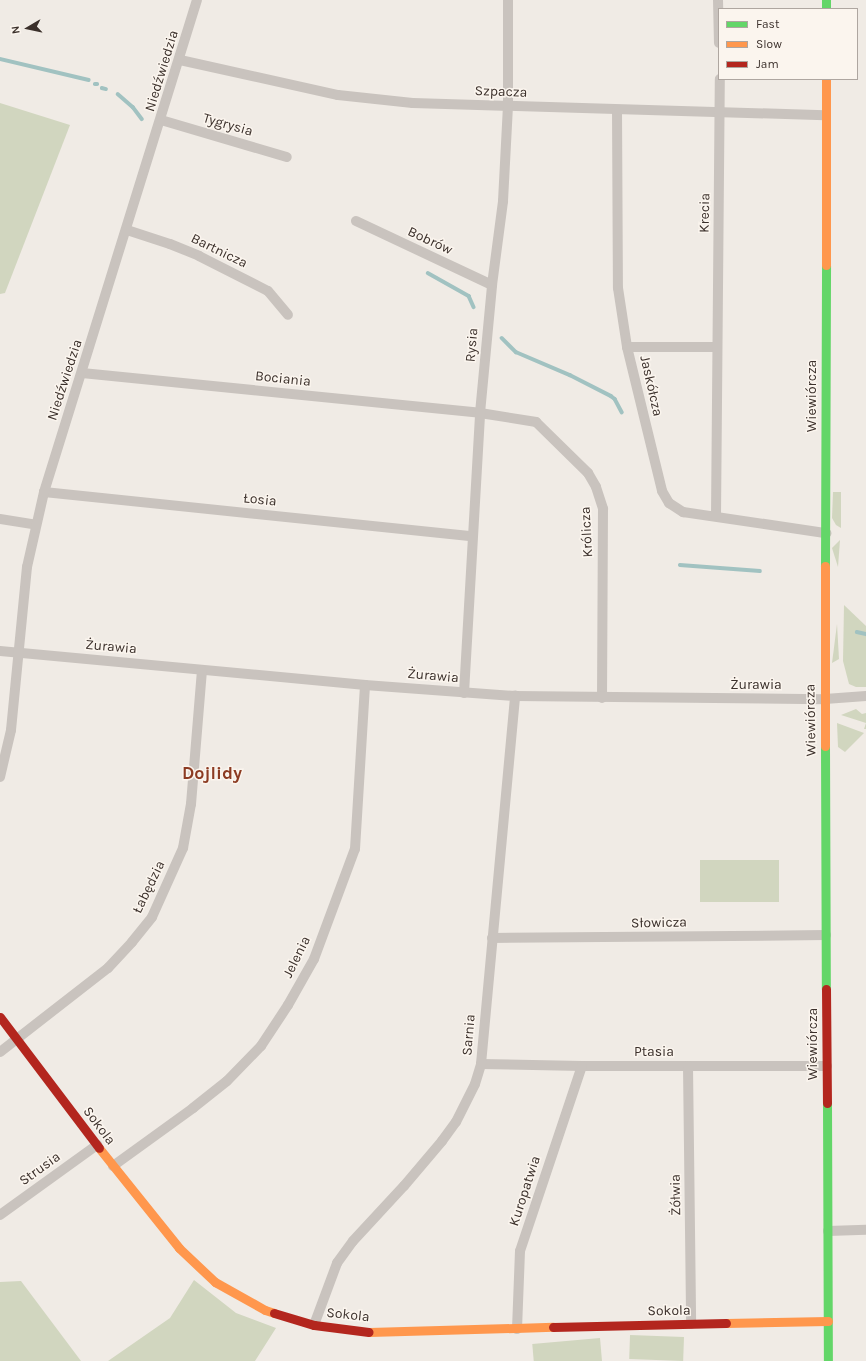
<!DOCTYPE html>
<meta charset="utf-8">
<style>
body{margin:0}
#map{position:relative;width:866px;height:1361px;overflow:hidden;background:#f0ebe5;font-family:Karla,sans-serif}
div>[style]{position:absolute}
.green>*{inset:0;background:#d1d6bf;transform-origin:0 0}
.stream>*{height:3.5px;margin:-1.75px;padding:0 1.75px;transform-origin:1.75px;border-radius:1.75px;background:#a1c2c1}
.street>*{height:10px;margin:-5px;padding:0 5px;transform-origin:5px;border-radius:5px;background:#c9c3be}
.fast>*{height:9px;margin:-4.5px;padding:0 4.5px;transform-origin:4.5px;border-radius:4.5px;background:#63d668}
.slow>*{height:9px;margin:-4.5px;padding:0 4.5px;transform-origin:4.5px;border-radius:4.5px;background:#ff974d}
.jam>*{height:9px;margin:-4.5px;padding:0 4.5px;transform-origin:4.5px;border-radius:4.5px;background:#b3261e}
span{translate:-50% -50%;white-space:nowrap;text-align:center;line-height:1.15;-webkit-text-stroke:3px #fbf5ee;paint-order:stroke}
.street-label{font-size:14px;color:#3b302b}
.district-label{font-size:18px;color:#8c3b22;font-weight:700}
.legend{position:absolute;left:718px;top:8px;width:140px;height:72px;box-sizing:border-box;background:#fbf5ee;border:1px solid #aea6a0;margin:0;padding:5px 7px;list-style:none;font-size:12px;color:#3b302b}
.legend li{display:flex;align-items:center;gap:8px;height:20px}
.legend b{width:20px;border:1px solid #aea6a0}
.north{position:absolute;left:8px;top:8px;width:40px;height:40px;-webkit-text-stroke:3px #fbf5ee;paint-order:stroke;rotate:261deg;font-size:11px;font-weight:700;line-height:16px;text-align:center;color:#3b302b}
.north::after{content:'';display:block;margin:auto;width:14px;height:18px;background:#3b302b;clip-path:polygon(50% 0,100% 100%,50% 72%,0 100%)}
</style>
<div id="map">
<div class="green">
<i style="clip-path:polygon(0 103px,70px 125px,5px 293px,0 294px)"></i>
<i style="clip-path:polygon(833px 492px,841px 492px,841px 528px,836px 525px,832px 518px)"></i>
<i style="clip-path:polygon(840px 540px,838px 567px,832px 548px)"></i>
<i style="clip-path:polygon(844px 605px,866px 626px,866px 687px,856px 687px,849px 684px,843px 661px)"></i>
<i style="clip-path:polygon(837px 624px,839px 659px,832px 663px)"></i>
<i style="clip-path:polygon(856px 709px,862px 714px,866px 713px,866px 729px,864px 729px,866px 723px,841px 715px)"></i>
<i style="clip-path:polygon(837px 723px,864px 733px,845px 752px,838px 747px)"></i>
<i style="left:779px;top:860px;width:42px;height:79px;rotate:90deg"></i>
<i style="clip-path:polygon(194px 1280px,236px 1313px,276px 1328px,255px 1361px,108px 1361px,170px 1318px)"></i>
<i style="clip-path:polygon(21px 1281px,81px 1361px,0 1361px,0 1282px)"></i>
<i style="left:684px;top:1337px;width:24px;height:54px;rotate:92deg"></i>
<i style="left:600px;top:1338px;width:23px;height:68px;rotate:85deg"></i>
</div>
<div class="stream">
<i style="left:0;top:59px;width:91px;rotate:13.3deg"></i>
<i style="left:95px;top:84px;width:2px"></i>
<i style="left:102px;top:88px;width:4px;rotate:14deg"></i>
<i style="left:118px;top:94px;width:20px;rotate:41deg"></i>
<i style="left:133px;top:107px;width:15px;rotate:53deg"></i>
<i style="left:428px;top:273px;width:47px;rotate:29.3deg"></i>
<i style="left:469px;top:296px;width:12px;rotate:66deg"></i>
<i style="left:502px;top:338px;width:20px;rotate:45deg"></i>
<i style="left:516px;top:352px;width:59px;rotate:23.1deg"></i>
<i style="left:570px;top:375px;width:46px;rotate:27.1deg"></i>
<i style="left:611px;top:396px;width:5px;rotate:37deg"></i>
<i style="left:615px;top:399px;width:15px;rotate:62deg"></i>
<i style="left:680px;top:565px;width:80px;rotate:4.3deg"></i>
<i style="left:857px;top:632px;width:9px;rotate:13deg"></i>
</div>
<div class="street">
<i style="left:718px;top:0;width:43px;rotate:88.7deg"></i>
<i style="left:180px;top:60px;width:162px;rotate:12.5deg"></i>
<i style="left:338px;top:95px;width:75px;rotate:6.1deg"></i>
<i style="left:413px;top:103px;width:412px;rotate:1.7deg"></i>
<i style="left:617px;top:110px;width:178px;rotate:89.7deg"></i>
<i style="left:618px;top:288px;width:60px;rotate:81.3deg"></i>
<i style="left:627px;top:347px;width:148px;rotate:76.3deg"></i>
<i style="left:662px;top:491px;width:14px;rotate:60deg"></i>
<i style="left:669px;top:503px;width:17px;rotate:33deg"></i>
<i style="left:683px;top:512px;width:145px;rotate:8.4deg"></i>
<i style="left:161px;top:120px;width:131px;rotate:16.4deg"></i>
<i style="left:356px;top:221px;width:150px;rotate:25.2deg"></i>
<i style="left:127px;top:230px;width:45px;rotate:18deg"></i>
<i style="left:170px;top:244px;width:31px;rotate:22deg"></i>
<i style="left:199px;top:256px;width:77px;rotate:26.9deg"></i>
<i style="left:268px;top:291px;width:31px;rotate:50deg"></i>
<i style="left:627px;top:347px;width:90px"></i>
<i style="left:82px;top:373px;width:400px;rotate:5.7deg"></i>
<i style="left:480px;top:413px;width:57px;rotate:9.1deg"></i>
<i style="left:536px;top:422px;width:73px;rotate:44.4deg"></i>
<i style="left:588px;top:473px;width:16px;rotate:60deg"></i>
<i style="left:596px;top:487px;width:23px;rotate:72deg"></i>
<i style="left:603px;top:509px;width:189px;rotate:90.3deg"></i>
<i style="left:44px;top:492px;width:430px;rotate:5.9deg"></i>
<i style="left:716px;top:516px;width:437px;rotate:-89.5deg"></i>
<i style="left:0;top:519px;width:36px;rotate:9deg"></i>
<i style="left:0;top:651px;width:367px;rotate:5.3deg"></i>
<i style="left:365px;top:685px;width:150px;rotate:4.2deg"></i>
<i style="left:515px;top:696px;width:310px;rotate:0.6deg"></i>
<i style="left:825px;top:699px;width:41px;rotate:-4.2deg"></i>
<i style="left:464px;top:693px;width:280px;rotate:-86.7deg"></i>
<i style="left:480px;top:413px;width:129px;rotate:-84.6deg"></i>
<i style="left:492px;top:285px;width:85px;rotate:-82.5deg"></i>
<i style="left:503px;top:201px;width:94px;rotate:-87deg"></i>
<i style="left:508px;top:107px;width:107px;rotate:-90deg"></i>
<i style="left:0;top:777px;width:48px;rotate:-76.8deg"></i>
<i style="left:11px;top:730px;width:164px;rotate:-84.4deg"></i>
<i style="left:27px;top:567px;width:77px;rotate:-77.2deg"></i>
<i style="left:44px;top:492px;width:515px;rotate:-72.73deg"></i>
<i style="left:492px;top:938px;width:334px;rotate:-0.5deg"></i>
<i style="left:0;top:1052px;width:137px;rotate:-37.9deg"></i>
<i style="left:108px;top:968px;width:35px;rotate:-47deg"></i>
<i style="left:132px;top:942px;width:32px;rotate:-51deg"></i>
<i style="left:152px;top:917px;width:76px;rotate:-65.8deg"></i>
<i style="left:183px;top:848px;width:45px;rotate:-79.7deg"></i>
<i style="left:191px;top:804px;width:134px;rotate:-85.3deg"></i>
<i style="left:481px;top:1064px;width:101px;rotate:1.1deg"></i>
<i style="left:582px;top:1066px;width:245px"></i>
<i style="left:688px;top:1066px;width:258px;rotate:89.3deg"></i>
<i style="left:113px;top:1166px;width:99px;rotate:-35.9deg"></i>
<i style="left:193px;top:1108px;width:43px;rotate:-38.5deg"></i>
<i style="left:227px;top:1081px;width:49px;rotate:-45.8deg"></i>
<i style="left:261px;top:1046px;width:49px;rotate:-56.6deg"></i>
<i style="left:288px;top:1005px;width:53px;rotate:-60.5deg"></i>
<i style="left:314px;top:959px;width:117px;rotate:-69.6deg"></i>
<i style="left:355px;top:849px;width:164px;rotate:-86.5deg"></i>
<i style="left:0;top:1215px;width:120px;rotate:-35.8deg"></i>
<i style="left:828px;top:1231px;width:38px;rotate:-2deg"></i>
<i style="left:314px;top:1325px;width:66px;rotate:-69.6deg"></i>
<i style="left:337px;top:1263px;width:27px;rotate:-54deg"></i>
<i style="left:353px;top:1241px;width:75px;rotate:-47.2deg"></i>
<i style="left:404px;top:1186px;width:59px;rotate:-49.8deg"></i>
<i style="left:442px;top:1141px;width:24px;rotate:-54deg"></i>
<i style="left:456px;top:1122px;width:42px;rotate:-63.4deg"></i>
<i style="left:475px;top:1084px;width:21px;rotate:-73deg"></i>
<i style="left:481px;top:1064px;width:370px;rotate:-84.7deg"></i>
<i style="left:517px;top:1329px;width:78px;rotate:-87.8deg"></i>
<i style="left:520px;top:1251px;width:195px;rotate:-71.5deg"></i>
</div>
<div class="fast">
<i style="left:826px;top:0;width:9px;rotate:90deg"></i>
<i style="left:825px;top:566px;width:301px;rotate:-89.8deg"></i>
<i style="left:825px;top:746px;width:243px;rotate:89.8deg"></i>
<i style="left:827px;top:1103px;width:258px;rotate:89.8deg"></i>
</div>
<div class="slow">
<i style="left:826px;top:265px;width:186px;rotate:-90deg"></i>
<i style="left:825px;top:566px;width:180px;rotate:90deg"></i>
<i style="left:99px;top:1148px;width:128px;rotate:51.3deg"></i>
<i style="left:179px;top:1248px;width:50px;rotate:43.4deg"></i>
<i style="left:215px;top:1282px;width:57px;rotate:29.2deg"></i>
<i style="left:265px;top:1310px;width:9px;rotate:18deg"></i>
<i style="left:726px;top:1323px;width:102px;rotate:-1.1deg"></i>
<i style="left:369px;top:1332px;width:184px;rotate:-1.6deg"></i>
</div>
<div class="jam">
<i style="left:826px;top:989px;width:114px;rotate:89.5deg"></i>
<i style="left:0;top:1017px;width:164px;rotate:52.9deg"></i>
<i style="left:274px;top:1313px;width:42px;rotate:16.7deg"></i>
<i style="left:314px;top:1325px;width:55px;rotate:7.3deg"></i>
<i style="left:553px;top:1327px;width:173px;rotate:-1.3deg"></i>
</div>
<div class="street-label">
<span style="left:162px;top:71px;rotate:-73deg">Niedźwiedzia</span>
<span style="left:501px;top:92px;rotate:2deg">Szpacza</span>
<span style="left:228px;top:125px;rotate:16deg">Tygrysia</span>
<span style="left:705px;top:213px;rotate:-89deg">Krecia</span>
<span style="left:430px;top:241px;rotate:25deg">Bobrów</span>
<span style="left:219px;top:251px;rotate:26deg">Bartnicza</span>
<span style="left:472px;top:345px;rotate:-85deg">Rysia</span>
<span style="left:283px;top:379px;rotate:6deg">Bociania</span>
<span style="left:65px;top:380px;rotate:-72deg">Niedźwiedzia</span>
<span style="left:651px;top:386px;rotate:77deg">Jaskółcza</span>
<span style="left:812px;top:396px;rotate:-90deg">Wiewiórcza</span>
<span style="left:260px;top:500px;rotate:6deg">Łosia</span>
<span style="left:587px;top:532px;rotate:-93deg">Królicza</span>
<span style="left:111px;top:647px;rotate:5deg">Żurawia</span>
<span style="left:433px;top:676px;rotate:5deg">Żurawia</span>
<span style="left:756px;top:685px">Żurawia</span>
<span style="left:811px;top:720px;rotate:-91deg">Wiewiórcza</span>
<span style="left:149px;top:887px;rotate:-64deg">Łabędzia</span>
<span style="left:659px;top:923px;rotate:-1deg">Słowicza</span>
<span style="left:297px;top:957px;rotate:-64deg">Jelenia</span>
<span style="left:469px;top:1035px;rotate:-85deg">Sarnia</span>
<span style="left:813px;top:1044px;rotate:-90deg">Wiewiórcza</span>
<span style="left:654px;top:1052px">Ptasia</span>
<span style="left:99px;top:1126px;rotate:53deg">Sokola</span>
<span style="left:40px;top:1169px;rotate:-36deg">Strusia</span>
<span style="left:525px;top:1191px;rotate:-72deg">Kuropatwia</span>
<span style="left:676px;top:1195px;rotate:-91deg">Żółwia</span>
<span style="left:669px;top:1311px;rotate:-1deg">Sokola</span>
<span style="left:348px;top:1315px;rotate:6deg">Sokola</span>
</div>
<div class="district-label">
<span style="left:212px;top:773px">Dojlidy</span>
</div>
<ul class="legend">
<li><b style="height:5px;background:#63d668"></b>Fast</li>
<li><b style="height:5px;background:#ff974d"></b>Slow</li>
<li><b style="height:5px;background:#b3261e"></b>Jam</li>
</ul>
<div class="north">N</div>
</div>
